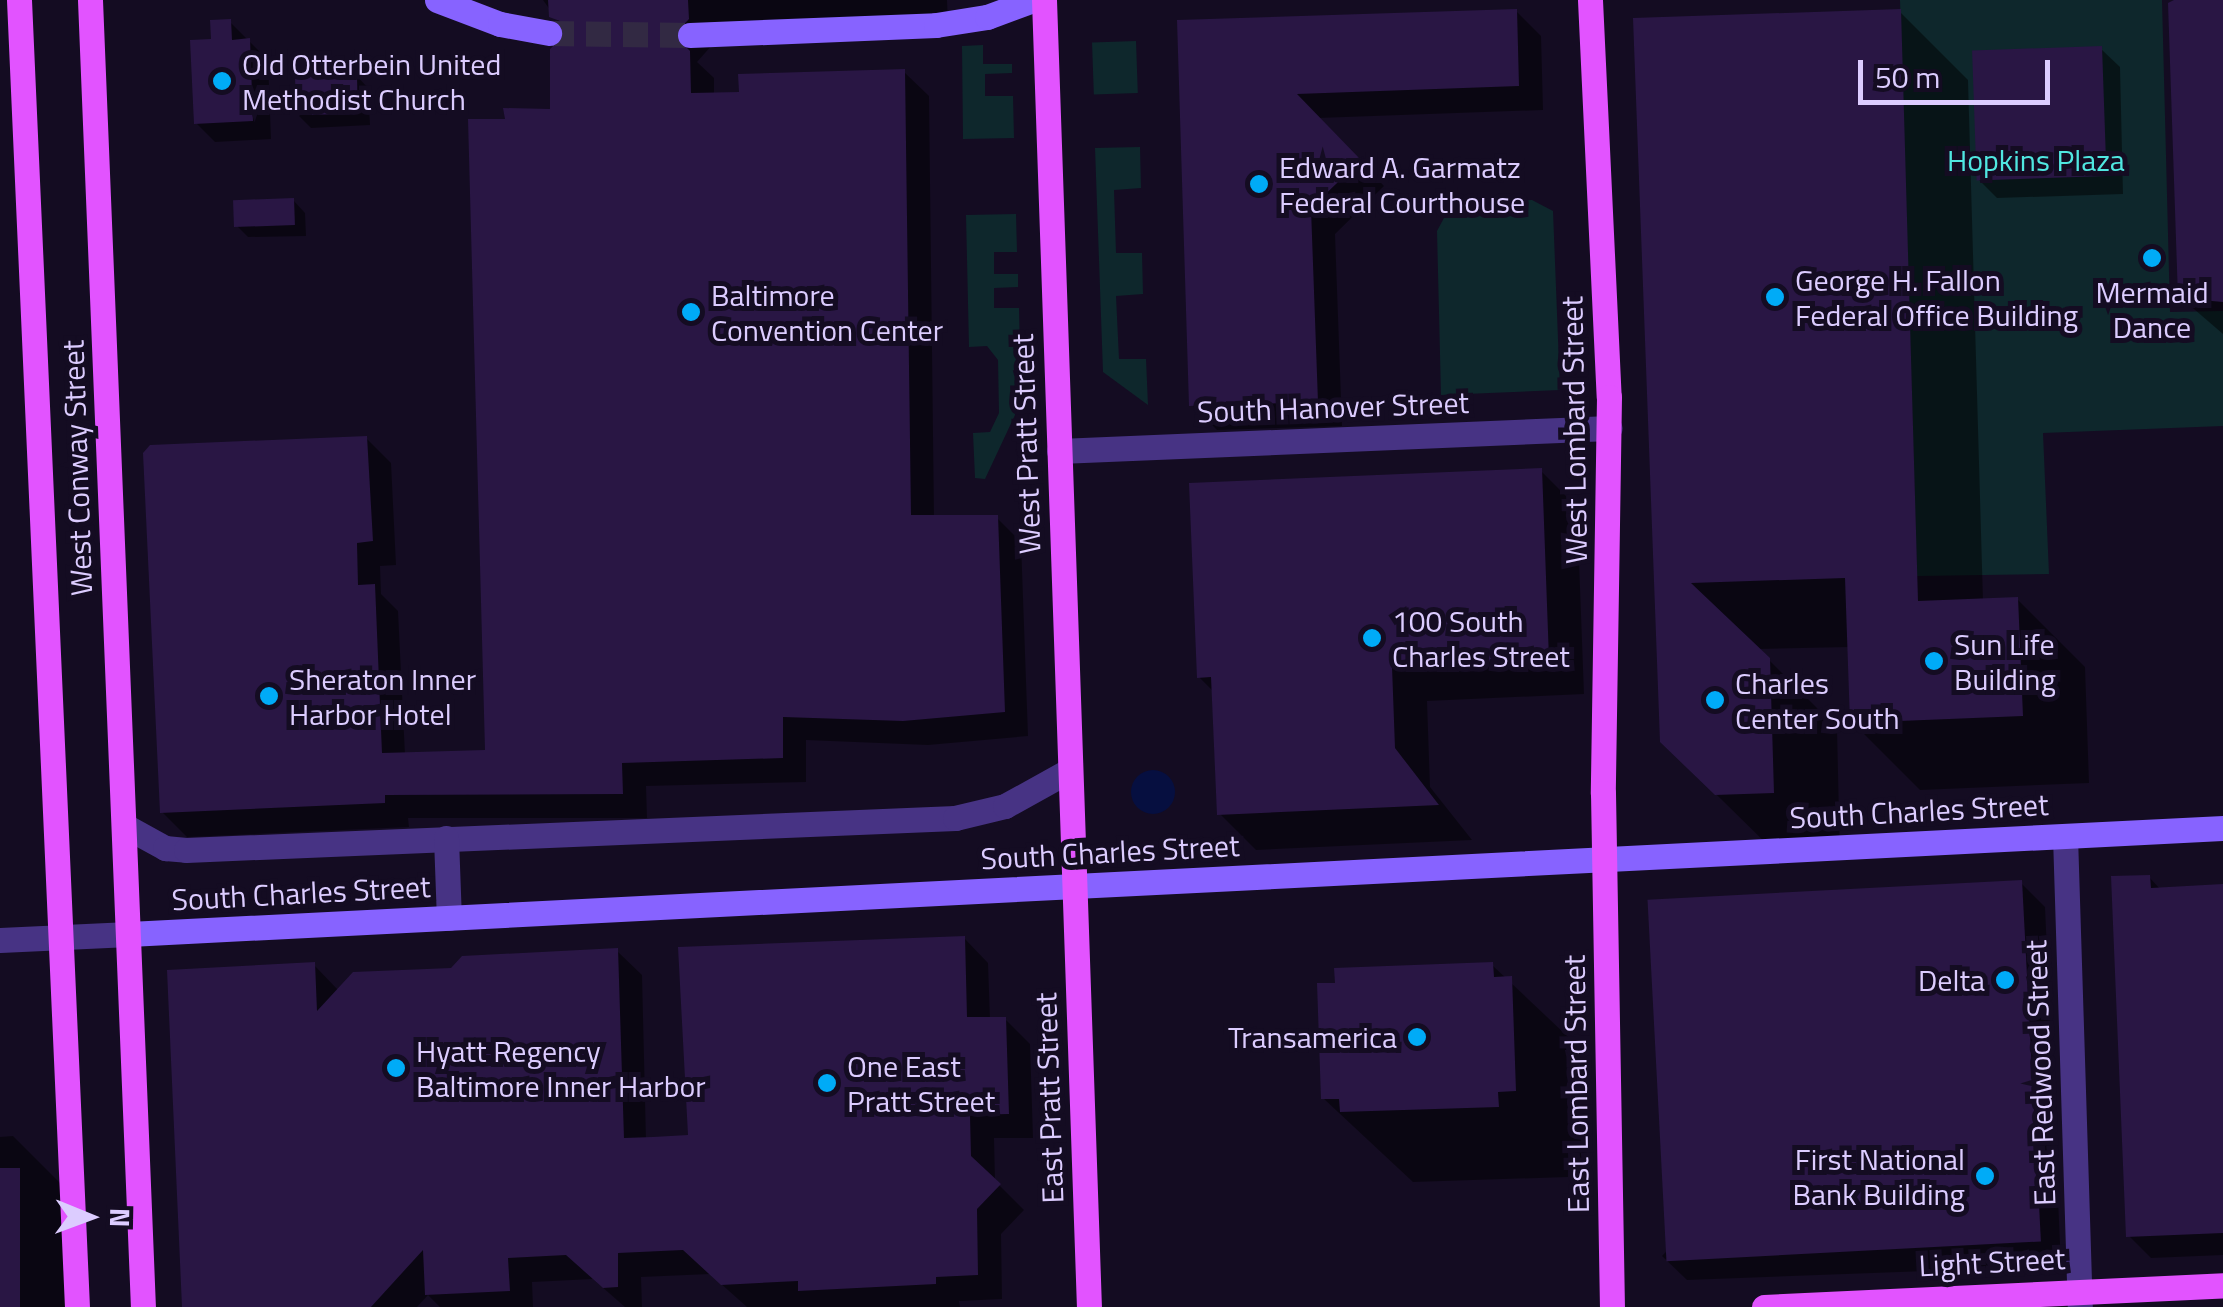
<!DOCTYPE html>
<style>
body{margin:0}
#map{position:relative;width:2223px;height:1307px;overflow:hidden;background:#140c22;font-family:"Titillium Web",sans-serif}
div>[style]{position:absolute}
.green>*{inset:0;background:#0e272c;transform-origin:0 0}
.water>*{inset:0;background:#060f40}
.round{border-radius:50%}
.shadow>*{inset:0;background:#0007}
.building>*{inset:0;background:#291644;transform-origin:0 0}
.secondary-tunnel>*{height:25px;margin-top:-12.5px;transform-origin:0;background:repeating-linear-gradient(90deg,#322943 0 25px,transparent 0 37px)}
.minor>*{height:25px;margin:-12.5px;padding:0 12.5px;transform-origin:12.5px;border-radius:12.5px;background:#473384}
.tertiary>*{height:25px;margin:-12.5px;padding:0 12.5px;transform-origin:12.5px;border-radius:12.5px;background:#473384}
.secondary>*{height:25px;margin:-12.5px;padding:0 12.5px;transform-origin:12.5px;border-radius:12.5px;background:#8763ff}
.primary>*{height:25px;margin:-12.5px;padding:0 12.5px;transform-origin:12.5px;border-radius:12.5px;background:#e253ff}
.dots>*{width:28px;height:28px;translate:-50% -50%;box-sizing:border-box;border:5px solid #140c22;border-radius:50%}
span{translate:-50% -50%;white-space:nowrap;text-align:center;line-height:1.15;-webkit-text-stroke:10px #140c22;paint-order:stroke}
.poi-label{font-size:30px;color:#dcccff}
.left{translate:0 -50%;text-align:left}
.right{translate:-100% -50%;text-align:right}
.park-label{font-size:30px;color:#50e7e1}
.street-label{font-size:30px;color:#dcccff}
.north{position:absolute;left:40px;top:1167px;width:100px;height:100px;-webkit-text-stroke:8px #140c22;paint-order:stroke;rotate:91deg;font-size:28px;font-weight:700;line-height:40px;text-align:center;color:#dcccff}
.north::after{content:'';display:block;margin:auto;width:35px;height:45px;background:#dcccff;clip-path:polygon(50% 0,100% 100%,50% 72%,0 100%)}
.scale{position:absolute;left:1858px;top:60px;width:192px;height:45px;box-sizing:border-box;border:5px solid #dcccff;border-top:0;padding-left:12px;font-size:30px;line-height:35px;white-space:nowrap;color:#dcccff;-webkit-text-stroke:8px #140c22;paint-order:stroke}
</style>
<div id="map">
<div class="green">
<i style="clip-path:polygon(1900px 0,2162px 0,2170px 312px,2223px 311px,2223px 426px,2043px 433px,2049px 574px,1917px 576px)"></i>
<i style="left:1136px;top:41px;width:52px;height:44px;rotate:88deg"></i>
<i style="clip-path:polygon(983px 45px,983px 64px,1012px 64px,1012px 73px,985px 74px,985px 96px,1013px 96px,1014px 138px,963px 139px,962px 46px)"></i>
<i style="clip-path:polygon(1140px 147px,1141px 188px,1114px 190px,1116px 253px,1142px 253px,1143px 294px,1116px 296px,1119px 359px,1146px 359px,1148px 405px,1103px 372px,1095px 148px)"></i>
<i style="clip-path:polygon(1532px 200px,1553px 211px,1560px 390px,1441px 395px,1437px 231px,1452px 203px)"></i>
<i style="clip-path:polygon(1016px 214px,1017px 252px,994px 252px,994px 274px,1018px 274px,1018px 287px,994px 288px,994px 308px,1019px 308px,1021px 402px,985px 479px,975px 478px,973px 433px,990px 432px,999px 413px,998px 360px,987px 346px,969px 347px,966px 215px)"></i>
</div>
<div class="water">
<i class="round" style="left:1131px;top:770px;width:44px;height:44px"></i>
</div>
<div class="shadow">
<i style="clip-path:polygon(543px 0,947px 0,948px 24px,713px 44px,697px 62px,714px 78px,714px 95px,904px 72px,929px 96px,934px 518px,997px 518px,1021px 542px,1028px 736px,928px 745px,806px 740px,806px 782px,646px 786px,647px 818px,408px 818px,409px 827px,187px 837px,162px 812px,366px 438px,391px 463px,396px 565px,380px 566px,381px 594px,398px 611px,405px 755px,488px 752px,508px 122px,552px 111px,568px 35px)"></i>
<i style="clip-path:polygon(2175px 0,2223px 0,2223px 334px,2180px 297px)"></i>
<i style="clip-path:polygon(1516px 11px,1541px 36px,1543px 110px,1318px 118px,1384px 186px,1335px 234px,1342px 426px,1217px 430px,1192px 405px,1179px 22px)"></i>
<i style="clip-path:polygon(1900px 12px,1968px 80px,1983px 601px,2017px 599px,2085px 667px,2089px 783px,1920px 790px,1852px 722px,1850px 647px,1758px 649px,1837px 728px,1840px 860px,1785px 862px,1662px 741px,1635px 20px)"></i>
<i style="clip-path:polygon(230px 22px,268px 60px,271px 139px,215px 142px,196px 123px)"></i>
<i style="clip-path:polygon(2101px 49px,2120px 67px,2123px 194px,1997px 198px,1978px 179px)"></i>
<i style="clip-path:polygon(356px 75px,368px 88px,370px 125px,311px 128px,299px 116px)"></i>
<i style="clip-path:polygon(293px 200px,305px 213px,306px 236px,248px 237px,236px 225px)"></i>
<i style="clip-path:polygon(1541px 471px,1577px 507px,1584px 694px,1427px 701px,1430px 787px,1472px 840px,1256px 850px,1220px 814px,1214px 692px,1199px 677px)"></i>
<i style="clip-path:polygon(2149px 877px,2161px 890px,2223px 887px,2223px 1255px,2151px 1258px,2129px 1236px)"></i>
<i style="clip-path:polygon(2021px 883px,2045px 907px,2061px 1266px,1687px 1280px,1662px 1256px)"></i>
<i style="clip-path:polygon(964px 938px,988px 963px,990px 1019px,1005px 1019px,1030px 1044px,1033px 1138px,994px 1138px,995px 1181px,1024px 1210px,1001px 1234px,1002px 1299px,959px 1301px,960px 1307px,747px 1307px,710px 1274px,641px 1277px,642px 1307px,625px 1307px,593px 1279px,532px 1282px,533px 1307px,440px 1307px,428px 1295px,417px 1307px,185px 1307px,314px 965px,339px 991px,617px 951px,642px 975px,646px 1140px,691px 1137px)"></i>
<i style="clip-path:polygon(1492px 965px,1582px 1050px,1586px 1161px,1568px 1162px,1568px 1177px,1413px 1182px,1323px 1098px)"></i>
<i style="clip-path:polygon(13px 1136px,84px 1207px,88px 1307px,0 1307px,0 1137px)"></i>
</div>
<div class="building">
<i style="clip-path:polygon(548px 0,688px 0,689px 19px,674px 35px,690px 51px,691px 93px,739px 92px,738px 74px,905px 69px,911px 515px,998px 515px,1005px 712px,903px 721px,783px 717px,783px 758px,622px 763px,623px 794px,385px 795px,385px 803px,160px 813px,143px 453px,150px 445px,367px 436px,373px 541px,357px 543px,358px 585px,375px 584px,382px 753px,485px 750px,468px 119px,505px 119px,503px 108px,550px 109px,550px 49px,565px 35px,560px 21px,549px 17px)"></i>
<i style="clip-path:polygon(2174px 0,2223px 0,2223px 302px,2178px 298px,2168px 3px)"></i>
<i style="clip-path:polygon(1517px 9px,1519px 86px,1297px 94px,1361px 160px,1311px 208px,1318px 402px,1189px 406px,1177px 20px)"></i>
<i style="clip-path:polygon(1901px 9px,1918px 601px,2018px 597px,2023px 716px,1850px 723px,1845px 578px,1691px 583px,1770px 658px,1774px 793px,1715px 795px,1660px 742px,1633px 18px)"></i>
<i style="clip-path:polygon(231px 19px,232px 40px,250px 38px,253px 121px,194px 124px,190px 40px,211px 39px,210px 20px)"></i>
<i style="left:2102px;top:46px;width:130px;height:130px;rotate:88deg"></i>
<i style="left:357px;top:73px;width:41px;height:62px;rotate:89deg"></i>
<i style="left:294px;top:198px;width:27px;height:61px;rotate:88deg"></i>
<i style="clip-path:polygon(1542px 468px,1549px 659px,1392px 666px,1395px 748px,1439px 805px,1217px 815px,1211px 677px,1197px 678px,1189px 483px)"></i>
<i style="clip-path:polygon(2150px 875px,2151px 888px,2223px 884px,2223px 1233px,2126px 1237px,2111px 876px)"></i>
<i style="left:2022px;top:880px;width:362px;height:375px;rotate:87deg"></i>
<i style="clip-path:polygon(965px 936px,967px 1017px,1006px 1017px,1009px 1114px,970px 1115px,971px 1156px,1001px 1184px,977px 1209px,978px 1275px,936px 1277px,936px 1284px,798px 1291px,798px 1281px,721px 1285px,683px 1250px,618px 1253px,618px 1287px,603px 1288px,566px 1255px,508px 1258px,510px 1291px,425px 1295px,423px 1250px,371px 1307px,182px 1307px,167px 970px,315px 962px,317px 1011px,353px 972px,451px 968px,462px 956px,618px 948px,624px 1138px,653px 1137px,688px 1135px,678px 947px)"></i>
<i style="clip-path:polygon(1493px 962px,1494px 977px,1512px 976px,1516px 1091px,1498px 1092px,1499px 1107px,1340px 1112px,1339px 1099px,1321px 1099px,1317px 983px,1335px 983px,1334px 968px)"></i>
<i style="left:0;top:1168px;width:20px;height:139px"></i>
</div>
<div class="secondary-tunnel">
<i style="left:549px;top:33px;width:141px;rotate:0.8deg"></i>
</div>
<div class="minor">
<i style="left:1059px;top:451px;width:551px;rotate:-2.39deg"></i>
<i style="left:125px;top:826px;width:46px;rotate:28.8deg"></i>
<i style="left:165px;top:848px;width:21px;rotate:5deg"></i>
<i style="left:186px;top:850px;width:770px;rotate:-2.38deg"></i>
<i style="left:955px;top:818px;width:51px;rotate:-13.5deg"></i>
<i style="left:1005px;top:806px;width:74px;rotate:-29deg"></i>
<i style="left:2065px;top:836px;width:471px;rotate:88.2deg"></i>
<i style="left:446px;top:838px;width:80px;rotate:87.9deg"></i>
</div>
<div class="tertiary">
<i style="left:0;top:940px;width:129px;rotate:-2.7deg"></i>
</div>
<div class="secondary">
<i style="left:437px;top:0;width:67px;rotate:20.9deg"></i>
<i style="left:500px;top:24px;width:50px;rotate:10.4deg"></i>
<i style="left:690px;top:35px;width:246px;rotate:-2.3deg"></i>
<i style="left:936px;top:25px;width:52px;rotate:-8.9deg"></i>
<i style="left:987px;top:17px;width:49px;rotate:-20.3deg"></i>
<i style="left:129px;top:934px;width:2097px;rotate:-2.9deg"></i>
</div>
<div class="primary">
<i style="left:19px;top:0;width:1308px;rotate:87.46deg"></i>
<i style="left:90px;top:0;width:1308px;rotate:87.68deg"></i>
<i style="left:1044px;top:0;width:1308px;rotate:88.03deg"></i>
<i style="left:1590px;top:0;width:397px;rotate:87.3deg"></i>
<i style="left:1609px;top:397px;width:396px;rotate:90.9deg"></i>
<i style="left:1603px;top:793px;width:514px;rotate:89deg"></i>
<i style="left:1764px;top:1307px;width:460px;rotate:-2.7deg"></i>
</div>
<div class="dots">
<i style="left:222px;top:81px;background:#00abf7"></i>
<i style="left:1259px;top:184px;background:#00abf7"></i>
<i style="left:2152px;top:258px;background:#00abf7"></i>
<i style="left:1775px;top:297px;background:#00abf7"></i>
<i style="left:691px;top:312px;background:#00abf7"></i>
<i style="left:1372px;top:638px;background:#00abf7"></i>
<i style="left:1934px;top:661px;background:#00abf7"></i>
<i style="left:269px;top:696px;background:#00abf7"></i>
<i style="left:1715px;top:700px;background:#00abf7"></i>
<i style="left:2005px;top:980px;background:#00abf7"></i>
<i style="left:1417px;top:1037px;background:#00abf7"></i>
<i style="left:396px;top:1068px;background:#00abf7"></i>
<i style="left:827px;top:1083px;background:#00abf7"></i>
<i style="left:1985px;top:1176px;background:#00abf7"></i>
</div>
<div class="poi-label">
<span class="left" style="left:242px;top:81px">Old Otterbein United<br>Methodist Church</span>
<span class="left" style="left:1279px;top:184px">Edward A. Garmatz<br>Federal Courthouse</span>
<span class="left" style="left:1795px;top:297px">George H. Fallon<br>Federal Office Building</span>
<span style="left:2152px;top:309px">Mermaid<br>Dance</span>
<span class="left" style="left:711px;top:312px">Baltimore<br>Convention Center</span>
<span class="left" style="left:1392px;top:638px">100 South<br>Charles Street</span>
<span class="left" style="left:1954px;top:661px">Sun Life<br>Building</span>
<span class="left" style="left:289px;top:696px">Sheraton Inner<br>Harbor Hotel</span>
<span class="left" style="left:1735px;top:700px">Charles<br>Center South</span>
<span class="right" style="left:1985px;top:980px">Delta</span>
<span class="right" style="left:1397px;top:1037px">Transamerica</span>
<span class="left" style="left:416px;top:1068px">Hyatt Regency<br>Baltimore Inner Harbor</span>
<span class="left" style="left:847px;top:1083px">One East<br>Pratt Street</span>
<span class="right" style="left:1965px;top:1176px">First National<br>Bank Building</span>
</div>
<div class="park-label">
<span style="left:2036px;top:160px">Hopkins Plaza</span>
</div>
<div class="street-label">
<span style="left:1333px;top:407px;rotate:-2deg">South Hanover Street</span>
<span style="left:1574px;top:430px;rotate:-91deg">West Lombard Street</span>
<span style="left:1026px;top:444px;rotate:-92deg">West Pratt Street</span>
<span style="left:77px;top:468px;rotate:-92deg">West Conway Street</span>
<span style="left:1919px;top:811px;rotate:-3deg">South Charles Street</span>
<span style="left:1110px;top:852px;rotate:-3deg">South Charles Street</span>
<span style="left:301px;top:893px;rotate:-3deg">South Charles Street</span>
<span style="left:2040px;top:1073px;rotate:-92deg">East Redwood Street</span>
<span style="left:1576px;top:1084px;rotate:-91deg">East Lombard Street</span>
<span style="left:1049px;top:1098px;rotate:-92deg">East Pratt Street</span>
<span style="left:1992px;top:1262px;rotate:-3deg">Light Street</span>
</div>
<div class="north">N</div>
<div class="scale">50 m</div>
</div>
